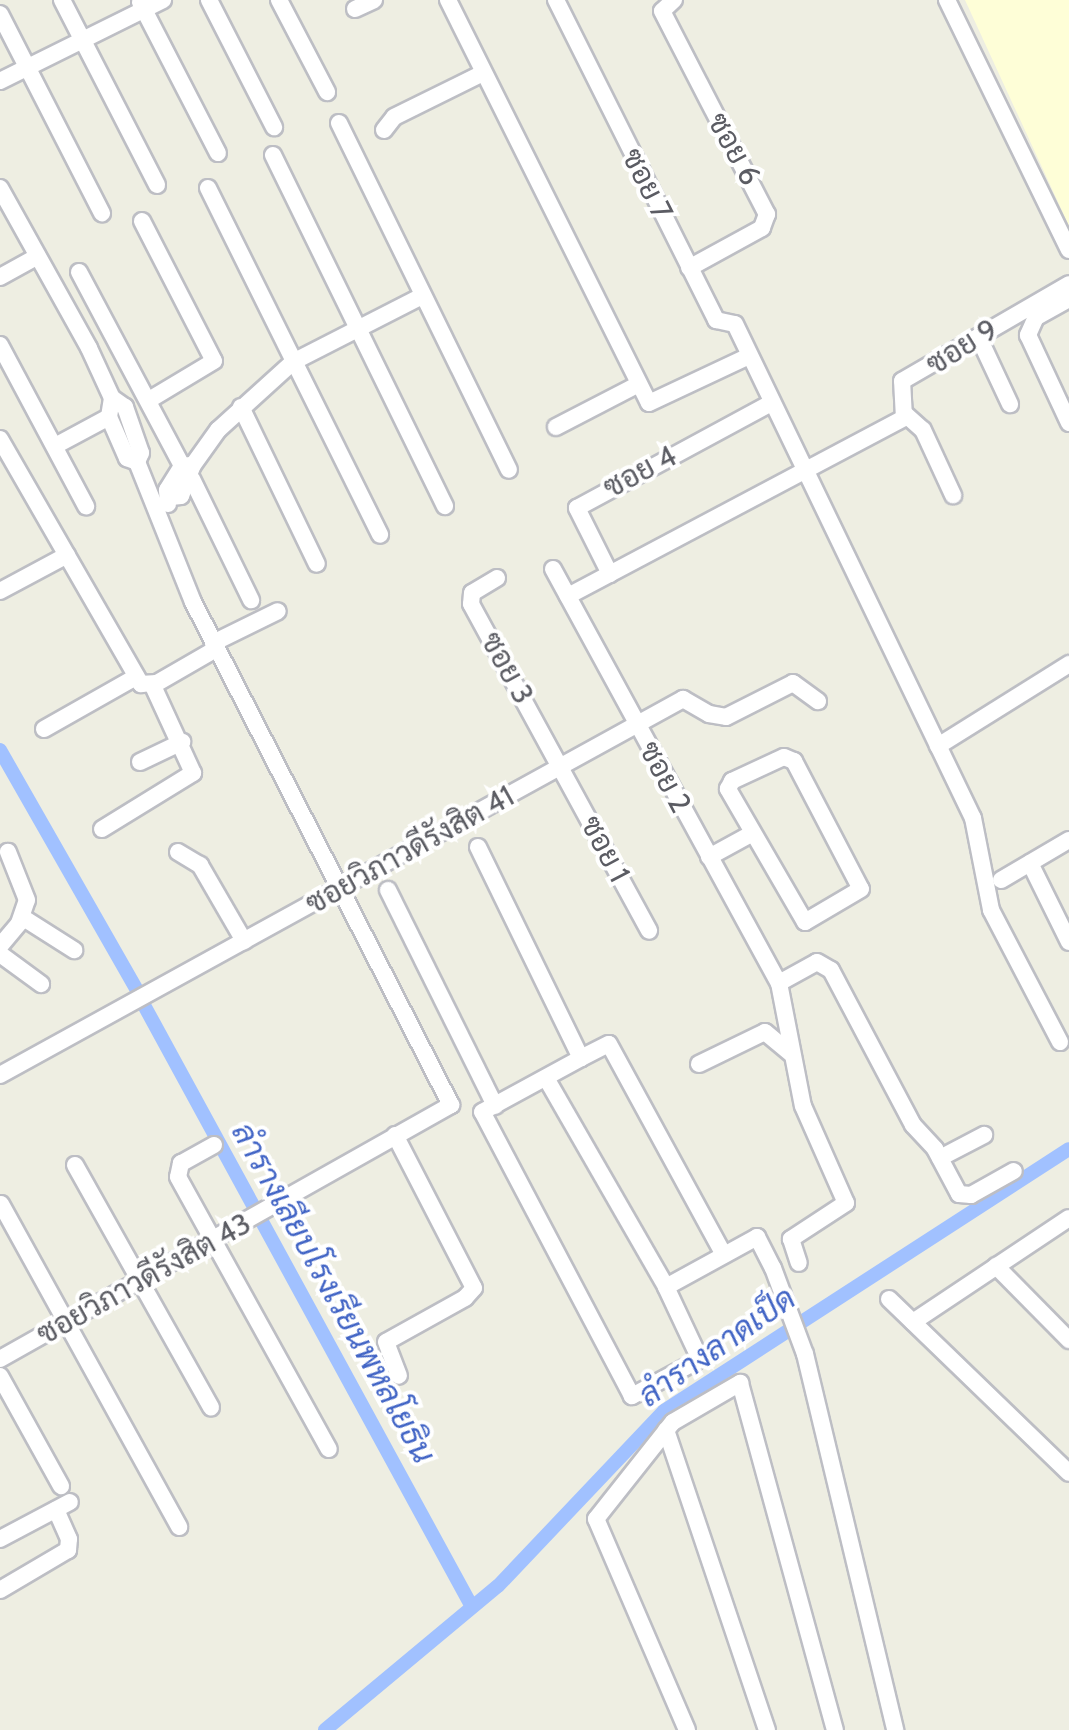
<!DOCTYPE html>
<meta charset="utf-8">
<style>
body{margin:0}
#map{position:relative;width:1069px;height:1730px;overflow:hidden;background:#eeeee2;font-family:Cabin,Sarabun,sans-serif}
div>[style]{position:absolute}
.commercial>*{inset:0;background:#fefed7}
.canal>*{height:14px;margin:-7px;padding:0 7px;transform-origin:7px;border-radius:7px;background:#a1c1ff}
.roads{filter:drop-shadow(2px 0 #bdbec4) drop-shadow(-2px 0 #bdbec4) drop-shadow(0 2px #bdbec4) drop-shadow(0 -2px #bdbec4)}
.minor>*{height:16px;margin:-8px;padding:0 8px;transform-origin:8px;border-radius:8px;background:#fff}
span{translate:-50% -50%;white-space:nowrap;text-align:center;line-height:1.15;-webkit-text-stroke:8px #fff;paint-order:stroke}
.street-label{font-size:30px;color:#5b5c63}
.water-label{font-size:32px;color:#4164c5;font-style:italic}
</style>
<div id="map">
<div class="commercial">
<i style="clip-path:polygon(965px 0,1069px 0,1069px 226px)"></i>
</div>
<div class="canal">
<i style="left:0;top:750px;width:274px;rotate:60.3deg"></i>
<i style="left:145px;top:1007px;width:683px;rotate:61.41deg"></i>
<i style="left:325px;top:1730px;width:225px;rotate:-39.8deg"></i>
<i style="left:498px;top:1586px;width:241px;rotate:-46.5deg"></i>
<i style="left:664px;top:1411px;width:482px;rotate:-32.9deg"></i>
</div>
<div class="roads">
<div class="minor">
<i style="left:62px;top:0;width:208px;rotate:62.8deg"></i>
<i style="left:209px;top:0;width:143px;rotate:62.9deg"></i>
<i style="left:279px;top:0;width:104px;rotate:62.4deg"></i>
<i style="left:448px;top:0;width:450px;rotate:63.5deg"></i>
<i style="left:649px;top:403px;width:110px;rotate:-25.2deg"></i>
<i style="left:556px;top:0;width:358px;rotate:63.4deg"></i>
<i style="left:716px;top:320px;width:19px;rotate:12deg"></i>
<i style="left:735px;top:324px;width:548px;rotate:64.28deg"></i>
<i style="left:973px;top:818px;width:94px;rotate:78.9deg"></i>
<i style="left:991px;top:910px;width:149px;rotate:62.4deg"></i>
<i style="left:674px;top:0;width:16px;rotate:137deg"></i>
<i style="left:662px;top:11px;width:229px;rotate:62.7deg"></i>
<i style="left:767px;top:214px;width:15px;rotate:110deg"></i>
<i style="left:762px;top:228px;width:83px;rotate:151.3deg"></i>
<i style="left:947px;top:0;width:278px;rotate:64deg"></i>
<i style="left:140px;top:2px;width:170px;rotate:62.7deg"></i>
<i style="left:355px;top:9px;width:21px;rotate:-25deg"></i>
<i style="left:0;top:14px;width:224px;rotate:62.9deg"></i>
<i style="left:0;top:81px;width:182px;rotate:-26.4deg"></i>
<i style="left:339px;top:123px;width:386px;rotate:63.9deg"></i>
<i style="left:384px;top:130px;width:16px;rotate:-52deg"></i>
<i style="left:394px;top:117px;width:99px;rotate:-26.3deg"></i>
<i style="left:273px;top:155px;width:391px;rotate:63.9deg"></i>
<i style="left:0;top:188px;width:183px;rotate:60.9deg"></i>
<i style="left:89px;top:348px;width:55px;rotate:65.3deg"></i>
<i style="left:112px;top:398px;width:19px;rotate:99deg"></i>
<i style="left:109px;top:417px;width:45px;rotate:66.3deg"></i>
<i style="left:127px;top:458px;width:11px;rotate:22deg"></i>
<i style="left:208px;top:188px;width:387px;rotate:63.6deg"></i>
<i style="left:142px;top:221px;width:157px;rotate:62.8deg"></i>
<i style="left:214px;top:361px;width:76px;rotate:149deg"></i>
<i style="left:79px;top:272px;width:220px;rotate:62deg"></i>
<i style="left:0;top:277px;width:43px;rotate:-28.9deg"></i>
<i style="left:1069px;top:299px;width:38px;rotate:151deg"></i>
<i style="left:1036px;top:317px;width:20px;rotate:114deg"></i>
<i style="left:1028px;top:335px;width:97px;rotate:65deg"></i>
<i style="left:980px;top:340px;width:71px;rotate:64.9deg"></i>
<i style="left:0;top:345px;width:183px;rotate:61.9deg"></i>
<i style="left:241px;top:407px;width:174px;rotate:64.2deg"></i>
<i style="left:905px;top:414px;width:24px;rotate:42deg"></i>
<i style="left:923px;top:430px;width:72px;rotate:65.2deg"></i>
<i style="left:556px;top:427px;width:93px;rotate:-27.4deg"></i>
<i style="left:0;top:439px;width:283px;rotate:60.1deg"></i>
<i style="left:141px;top:684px;width:16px;rotate:-4deg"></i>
<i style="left:157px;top:683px;width:68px;rotate:-30deg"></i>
<i style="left:55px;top:446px;width:61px;rotate:-28.2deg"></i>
<i style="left:192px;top:479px;width:135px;rotate:64deg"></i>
<i style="left:171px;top:497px;width:10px;rotate:-6deg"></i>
<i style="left:181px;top:496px;width:33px;rotate:-69deg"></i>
<i style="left:193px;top:465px;width:43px;rotate:-54.5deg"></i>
<i style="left:218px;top:430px;width:101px;rotate:-42.2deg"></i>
<i style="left:293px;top:362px;width:145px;rotate:-27.1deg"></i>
<i style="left:168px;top:504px;width:14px;rotate:-94deg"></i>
<i style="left:167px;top:490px;width:28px;rotate:-58deg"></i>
<i style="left:182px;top:466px;width:9px;rotate:-6deg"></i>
<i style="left:553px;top:569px;width:472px;rotate:61.4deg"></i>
<i style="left:610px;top:574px;width:74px;rotate:-116.6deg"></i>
<i style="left:577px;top:508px;width:221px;rotate:-28.4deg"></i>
<i style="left:497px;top:578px;width:29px;rotate:149deg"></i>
<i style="left:472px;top:593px;width:11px;rotate:95deg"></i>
<i style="left:471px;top:604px;width:372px;rotate:61.4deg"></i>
<i style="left:0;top:591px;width:76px;rotate:-28.2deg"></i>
<i style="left:568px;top:596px;width:380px;rotate:-27.9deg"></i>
<i style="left:904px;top:418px;width:37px;rotate:-93deg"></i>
<i style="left:902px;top:381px;width:193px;rotate:-30.1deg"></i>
<i style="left:213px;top:643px;width:72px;rotate:-26.2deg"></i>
<i style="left:44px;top:729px;width:106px;rotate:-29.5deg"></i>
<i style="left:938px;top:746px;width:155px;rotate:-32deg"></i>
<i style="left:784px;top:757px;width:11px;rotate:22deg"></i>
<i style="left:794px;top:761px;width:144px;rotate:62.4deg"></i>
<i style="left:861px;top:889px;width:65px;rotate:149.5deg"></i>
<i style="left:805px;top:922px;width:154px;rotate:-120.1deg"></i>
<i style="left:728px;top:789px;width:9px;rotate:-63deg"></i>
<i style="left:732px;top:781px;width:57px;rotate:-24.8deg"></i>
<i style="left:140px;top:762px;width:47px;rotate:-25.5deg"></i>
<i style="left:102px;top:829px;width:107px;rotate:-31.6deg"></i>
<i style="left:193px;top:773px;width:98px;rotate:-114.7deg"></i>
<i style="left:478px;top:847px;width:235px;rotate:64deg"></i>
<i style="left:178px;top:852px;width:26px;rotate:31deg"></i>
<i style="left:200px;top:865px;width:88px;rotate:59.9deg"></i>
<i style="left:709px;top:857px;width:50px;rotate:-28.6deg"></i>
<i style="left:1030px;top:863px;width:88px;rotate:63.7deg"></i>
<i style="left:1001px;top:880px;width:79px;rotate:-30.5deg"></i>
<i style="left:388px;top:890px;width:241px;rotate:63.6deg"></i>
<i style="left:22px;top:917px;width:62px;rotate:32.4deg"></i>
<i style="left:0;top:946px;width:30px;rotate:-50deg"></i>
<i style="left:19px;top:923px;width:24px;rotate:-71deg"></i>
<i style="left:27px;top:900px;width:52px;rotate:-111.6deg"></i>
<i style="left:0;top:954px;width:51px;rotate:36.2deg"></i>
<i style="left:779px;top:983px;width:43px;rotate:-28.9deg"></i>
<i style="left:817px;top:962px;width:16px;rotate:30deg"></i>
<i style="left:831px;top:970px;width:175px;rotate:62.1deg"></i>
<i style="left:913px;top:1125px;width:33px;rotate:47deg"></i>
<i style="left:935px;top:1149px;width:51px;rotate:61.9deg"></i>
<i style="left:959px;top:1194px;width:12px;rotate:5deg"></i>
<i style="left:971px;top:1195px;width:49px;rotate:-29.2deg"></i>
<i style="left:779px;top:983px;width:125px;rotate:79deg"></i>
<i style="left:803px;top:1106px;width:106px;rotate:66.1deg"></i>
<i style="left:846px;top:1203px;width:66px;rotate:146.8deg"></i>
<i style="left:791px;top:1239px;width:25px;rotate:72deg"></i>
<i style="left:699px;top:1064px;width:73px;rotate:-25.9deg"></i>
<i style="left:765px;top:1032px;width:33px;rotate:40deg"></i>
<i style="left:0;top:1075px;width:780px;rotate:-28.83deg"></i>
<i style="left:683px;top:699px;width:30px;rotate:30deg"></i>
<i style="left:709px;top:714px;width:17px;rotate:10deg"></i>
<i style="left:726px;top:717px;width:75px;rotate:-26.9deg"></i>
<i style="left:793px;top:683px;width:31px;rotate:36deg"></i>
<i style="left:546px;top:1078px;width:241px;rotate:60.1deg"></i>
<i style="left:666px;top:1287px;width:75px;rotate:64.8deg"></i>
<i style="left:698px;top:1355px;width:8px;rotate:113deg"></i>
<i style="left:695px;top:1362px;width:72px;rotate:151.6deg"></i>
<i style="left:632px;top:1396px;width:321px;rotate:-117.8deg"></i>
<i style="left:482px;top:1112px;width:113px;rotate:-28.6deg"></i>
<i style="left:581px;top:1058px;width:31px;rotate:-27deg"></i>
<i style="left:609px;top:1044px;width:240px;rotate:61.4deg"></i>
<i style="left:395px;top:1135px;width:172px;rotate:62.7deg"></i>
<i style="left:474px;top:1288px;width:13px;rotate:132deg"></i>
<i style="left:465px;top:1298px;width:90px;rotate:150.9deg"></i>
<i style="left:386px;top:1342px;width:36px;rotate:69deg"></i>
<i style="left:214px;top:1145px;width:38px;rotate:151deg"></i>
<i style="left:181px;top:1163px;width:14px;rotate:102deg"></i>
<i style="left:178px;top:1177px;width:311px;rotate:61deg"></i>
<i style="left:940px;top:1158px;width:50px;rotate:-27.6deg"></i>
<i style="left:75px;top:1165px;width:278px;rotate:60.7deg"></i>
<i style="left:1px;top:1204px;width:369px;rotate:61.1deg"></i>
<i style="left:996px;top:1266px;width:104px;rotate:45.4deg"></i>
<i style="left:666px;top:1287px;width:104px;rotate:-28.8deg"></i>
<i style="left:757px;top:1237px;width:35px;rotate:63deg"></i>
<i style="left:773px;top:1268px;width:92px;rotate:69.6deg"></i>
<i style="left:805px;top:1354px;width:387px;rotate:76.5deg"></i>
<i style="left:889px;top:1299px;width:250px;rotate:44deg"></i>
<i style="left:913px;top:1322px;width:187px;rotate:-33.7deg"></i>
<i style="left:0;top:1359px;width:518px;rotate:-29.39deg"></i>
<i style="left:451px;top:1105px;width:565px;rotate:-117.15deg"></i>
<i style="left:193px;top:602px;width:151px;rotate:-111.8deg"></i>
<i style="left:137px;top:462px;width:10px;rotate:-66deg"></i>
<i style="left:141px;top:453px;width:49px;rotate:-109.2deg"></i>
<i style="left:125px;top:407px;width:16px;rotate:-145deg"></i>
<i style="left:0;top:1376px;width:126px;rotate:61deg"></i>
<i style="left:666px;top:1430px;width:317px;rotate:71.4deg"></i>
<i style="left:0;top:1539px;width:79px;rotate:-27.9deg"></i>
<i style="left:0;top:1590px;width:79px;rotate:-30.5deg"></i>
<i style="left:68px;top:1550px;width:11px;rotate:-85deg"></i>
<i style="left:69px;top:1539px;width:32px;rotate:-114deg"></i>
<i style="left:687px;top:1730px;width:230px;rotate:-113.3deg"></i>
<i style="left:596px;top:1519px;width:124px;rotate:-51.6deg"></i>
<i style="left:673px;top:1422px;width:78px;rotate:-30.2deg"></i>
<i style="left:740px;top:1383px;width:360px;rotate:74.7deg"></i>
</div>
</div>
<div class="street-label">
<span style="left:734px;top:149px;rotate:61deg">ซอย 6</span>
<span style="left:647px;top:184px;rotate:63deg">ซอย 7</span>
<span style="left:962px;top:347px;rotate:-32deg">ซอย 9</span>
<span style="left:640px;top:472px;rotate:-28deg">ซอย 4</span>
<span style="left:507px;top:668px;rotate:61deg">ซอย 3</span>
<span style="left:665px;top:777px;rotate:62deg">ซอย 2</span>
<span style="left:605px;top:849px;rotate:62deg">ซอย 1</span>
<span style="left:410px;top:850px;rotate:-29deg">ซอยวิภาวดีรังสิต 41</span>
<span style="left:144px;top:1279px;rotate:-29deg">ซอยวิภาวดีรังสิต 43</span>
</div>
<div class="water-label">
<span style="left:333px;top:1293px;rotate:61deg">ลำรางเลียบโรงเรียนพหลโยธิน</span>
<span style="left:717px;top:1347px;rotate:-35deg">ลำรางลาดเป็ด</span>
</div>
</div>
